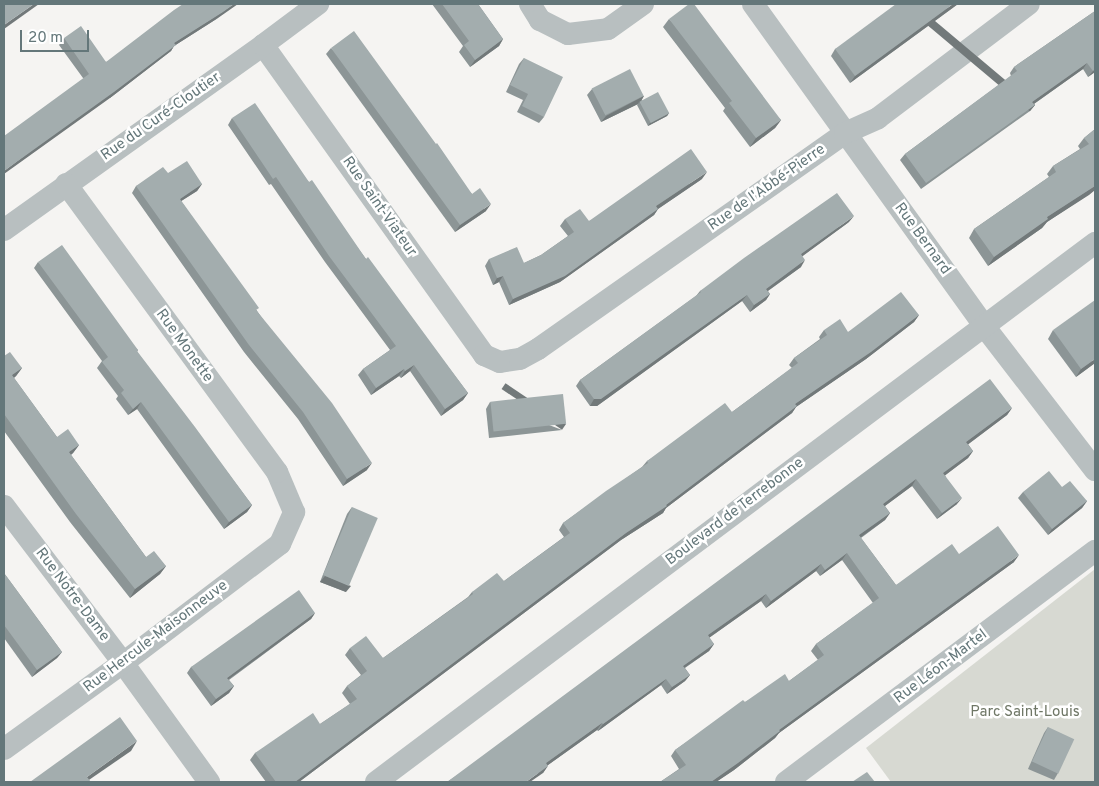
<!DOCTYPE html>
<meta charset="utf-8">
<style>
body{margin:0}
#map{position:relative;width:1099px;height:786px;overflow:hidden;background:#f5f4f2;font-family:Overpass,sans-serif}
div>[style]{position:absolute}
.green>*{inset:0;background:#d7d9d2}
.street>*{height:22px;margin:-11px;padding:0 11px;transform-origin:11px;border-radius:11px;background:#b8bfc0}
.wall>*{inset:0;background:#8c9596}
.shaded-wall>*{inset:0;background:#72797a;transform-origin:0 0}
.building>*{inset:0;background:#a3adae;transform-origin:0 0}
span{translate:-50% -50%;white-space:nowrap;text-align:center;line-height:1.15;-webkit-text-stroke:5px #fff;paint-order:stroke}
.street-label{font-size:15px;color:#64777a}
.park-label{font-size:15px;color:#6f7766}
.frame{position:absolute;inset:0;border:5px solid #64777a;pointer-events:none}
.scale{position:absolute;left:20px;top:30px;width:69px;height:22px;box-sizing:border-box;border:2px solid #64777a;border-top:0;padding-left:6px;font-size:15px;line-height:18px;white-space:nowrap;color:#64777a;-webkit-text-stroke:4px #fff;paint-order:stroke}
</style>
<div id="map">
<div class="green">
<i style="clip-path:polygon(1095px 569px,1095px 782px,891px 782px,866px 748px)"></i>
</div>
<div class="street">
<i style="left:530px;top:4px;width:19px;rotate:58deg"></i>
<i style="left:540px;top:20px;width:31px;rotate:27deg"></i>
<i style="left:568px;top:34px;width:40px;rotate:-7.1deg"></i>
<i style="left:608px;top:29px;width:43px;rotate:-35.5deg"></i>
<i style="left:753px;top:4px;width:396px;rotate:54.3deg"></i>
<i style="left:984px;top:326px;width:182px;rotate:52.4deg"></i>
<i style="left:263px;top:45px;width:381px;rotate:54.5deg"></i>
<i style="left:484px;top:355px;width:17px;rotate:24deg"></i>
<i style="left:500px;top:362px;width:20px;rotate:-9deg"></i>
<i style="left:520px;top:359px;width:21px;rotate:-29deg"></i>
<i style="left:538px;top:349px;width:375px;rotate:-35.1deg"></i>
<i style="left:845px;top:133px;width:36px;rotate:-24deg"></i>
<i style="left:878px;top:118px;width:189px;rotate:-37.1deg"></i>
<i style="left:4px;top:230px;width:318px;rotate:-35.5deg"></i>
<i style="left:263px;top:45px;width:69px;rotate:-36.7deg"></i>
<i style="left:4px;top:506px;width:197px;rotate:52.8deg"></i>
<i style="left:123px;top:663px;width:147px;rotate:54.1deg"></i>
<i style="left:4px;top:749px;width:147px;rotate:-35.9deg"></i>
<i style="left:123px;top:663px;width:197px;rotate:-37.2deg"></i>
<i style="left:280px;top:544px;width:35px;rotate:-66deg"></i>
<i style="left:294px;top:512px;width:43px;rotate:-113deg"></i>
<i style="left:277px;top:472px;width:357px;rotate:-126.2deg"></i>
<i style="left:376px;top:782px;width:899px;rotate:-36.86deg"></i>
<i style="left:786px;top:782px;width:386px;rotate:-36.8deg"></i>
</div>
<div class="wall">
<i style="clip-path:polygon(432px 4px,478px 4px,503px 39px,499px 46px,470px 67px,459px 52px,463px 46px)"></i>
<i style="clip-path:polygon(958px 4px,850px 83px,831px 56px,835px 49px)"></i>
<i style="clip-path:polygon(1095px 11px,1095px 72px,1088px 77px,1083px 69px,1034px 104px,1035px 105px,1030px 111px,921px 189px,900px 160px,905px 154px,1011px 76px,1010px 73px,1014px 67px)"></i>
<i style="clip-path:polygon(218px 18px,174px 46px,171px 51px,110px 98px,83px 78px,59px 45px,64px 38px,106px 62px)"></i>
<i style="clip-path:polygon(669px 19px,781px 120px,775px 128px,750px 147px,723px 111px,725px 108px,663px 27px)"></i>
<i style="clip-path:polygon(331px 48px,472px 194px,486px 211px,455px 232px,326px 54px)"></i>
<i style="clip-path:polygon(524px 58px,544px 117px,539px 123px,517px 112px,523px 100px,506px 92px,519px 64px)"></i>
<i style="clip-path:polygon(592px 89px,644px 96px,641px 100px,669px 113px,667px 116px,648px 126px,637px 105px,638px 104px,601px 122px,587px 95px)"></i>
<i style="clip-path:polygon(232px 118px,309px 182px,366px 259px,468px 393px,463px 400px,441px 416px,410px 371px,401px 378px,399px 376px,371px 395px,358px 375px,363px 369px,390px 350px,325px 262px,271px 184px,269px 185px,228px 125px)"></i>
<i style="clip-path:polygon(1095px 129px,1095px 190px,1047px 222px,1042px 228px,988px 266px,969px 238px,974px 229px,1049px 177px,1047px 174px,1053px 166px,1080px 149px,1078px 146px,1084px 138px)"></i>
<i style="clip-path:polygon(168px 173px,202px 184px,197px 191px,181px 201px,367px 470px,343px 486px,298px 419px,244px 352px,132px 193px,136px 186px)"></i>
<i style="clip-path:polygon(702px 179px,658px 209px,654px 215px,560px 282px,509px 305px,499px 282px,493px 285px,485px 266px,489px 259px,524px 263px,541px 255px,568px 236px,560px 226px,565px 219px,589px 221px)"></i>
<i style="clip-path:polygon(849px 222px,802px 256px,801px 267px,768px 291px,770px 294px,766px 300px,750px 312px,742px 301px,597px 406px,590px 406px,576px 386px,580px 380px,696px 296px,700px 291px)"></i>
<i style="clip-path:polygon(38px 262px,138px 350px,137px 352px,252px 505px,247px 512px,224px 529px,137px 409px,128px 415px,116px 399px,118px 396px,97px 368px,102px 361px,34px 268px)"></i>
<i style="clip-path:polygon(919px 315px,914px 322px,866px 359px,796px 407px,792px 413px,666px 508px,663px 513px,621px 540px,299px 782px,266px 782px,250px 760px,255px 753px,320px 724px,350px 704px,342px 693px,347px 686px,361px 675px,345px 655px,350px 648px,383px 658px,468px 597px,472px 592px,504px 581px,564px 537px,559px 530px,563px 523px,642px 467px,647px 461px,732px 412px,792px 368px,789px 365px,794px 358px,820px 339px,819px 337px,824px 330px,848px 332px)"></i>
<i style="clip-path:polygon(1053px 330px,1095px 363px,1076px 377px,1048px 339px)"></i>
<i style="clip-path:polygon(4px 356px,22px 368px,16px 376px,14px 378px,57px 437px,79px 445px,73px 453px,71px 455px,146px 557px,166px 566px,160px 574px,130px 598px,70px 522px,4px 431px)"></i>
<i style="clip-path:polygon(490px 402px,562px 430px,489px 438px,486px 409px)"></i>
<i style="clip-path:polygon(1012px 408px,1007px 415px,968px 444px,973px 451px,968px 458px,945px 475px,957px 504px,937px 519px,912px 486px,885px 506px,890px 513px,885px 520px,861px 538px,896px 585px,959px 554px,1014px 562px,779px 733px,775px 738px,734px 770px,716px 782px,660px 782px,679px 769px,671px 756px,675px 750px,745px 702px,789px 681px,818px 660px,811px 651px,816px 644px,873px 603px,842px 560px,820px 576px,816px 571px,766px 608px,761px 601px,709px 638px,714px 644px,709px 651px,685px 668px,690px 675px,685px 681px,667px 694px,661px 685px,598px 731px,597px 730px,548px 765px,543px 773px,447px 782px)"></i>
<i style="clip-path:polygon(1062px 487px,1087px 501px,1082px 508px,1048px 535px,1018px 498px,1023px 492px)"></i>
<i style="clip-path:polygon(352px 507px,346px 592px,320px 582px,347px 514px)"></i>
<i style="clip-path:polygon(4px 573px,62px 652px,57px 658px,32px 677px,4px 638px)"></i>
<i style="clip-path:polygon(315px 613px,311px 619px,229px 680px,234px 686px,229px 693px,211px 706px,187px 673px,191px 667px)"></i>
<i style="clip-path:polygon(1048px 727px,1058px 773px,1054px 780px,1028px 769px,1044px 733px)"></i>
</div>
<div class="shaded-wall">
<i style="clip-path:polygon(34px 4px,39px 4px,4px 29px,4px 25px)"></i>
<i style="clip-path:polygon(234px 4px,238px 4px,218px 18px,174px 46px,171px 51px,110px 98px,4px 174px,4px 171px,174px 43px)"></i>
<i style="clip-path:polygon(953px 4px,958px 4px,850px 83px,855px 76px)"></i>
<i style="clip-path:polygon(503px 39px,499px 46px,470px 67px,475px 60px)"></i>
<i style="clip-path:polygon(1087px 63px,1083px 69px,1028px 108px,1032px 102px)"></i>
<i style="clip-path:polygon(1095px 69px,1095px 72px,1088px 77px,1093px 71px)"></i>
<i style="clip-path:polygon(644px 96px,640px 103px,639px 102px,638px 104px,601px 122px,606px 116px)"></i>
<i style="left:1035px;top:105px;width:8px;height:134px;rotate:130deg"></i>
<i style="clip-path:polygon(669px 113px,667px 116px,648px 126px,650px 123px)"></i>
<i style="clip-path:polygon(781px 120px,775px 128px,750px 147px,756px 138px)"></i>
<i style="clip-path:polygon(707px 172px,702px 179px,652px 213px,656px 206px)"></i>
<i style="clip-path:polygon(202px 184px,197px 191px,175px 205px,180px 199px)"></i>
<i style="clip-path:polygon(1095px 186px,1095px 190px,1089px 195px,1047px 222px,1042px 228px,988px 266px,994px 257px,1047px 217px)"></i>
<i style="clip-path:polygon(491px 204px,486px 211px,455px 232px,460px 225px)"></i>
<i style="clip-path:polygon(658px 209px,654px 215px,560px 282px,509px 305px,513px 299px)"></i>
<i style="clip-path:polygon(854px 216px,849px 222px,796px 261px,801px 254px)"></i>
<i style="clip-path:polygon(805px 260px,801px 267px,762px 295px,766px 289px)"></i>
<i style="clip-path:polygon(503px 276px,499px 282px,493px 285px,497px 278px)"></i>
<i style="clip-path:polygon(770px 294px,766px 300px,750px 312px,754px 305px)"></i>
<i style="clip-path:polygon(747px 295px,742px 301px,597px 406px,590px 406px,594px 399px)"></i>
<i style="clip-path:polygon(919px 315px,914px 322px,866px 359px,796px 407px,792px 413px,666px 508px,663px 513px,621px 540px,299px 782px,295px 782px,626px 533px,666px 505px,795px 404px)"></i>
<i style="clip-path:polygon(1095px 359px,1095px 363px,1076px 377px,1081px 369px)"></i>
<i style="clip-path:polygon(414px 365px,410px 371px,401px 378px,405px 371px)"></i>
<i style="clip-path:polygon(22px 368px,16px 376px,6px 384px,12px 375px)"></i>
<i style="clip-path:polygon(404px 369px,399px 376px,371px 395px,376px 388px)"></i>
<i style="clip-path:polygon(468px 393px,463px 400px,441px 416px,445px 409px)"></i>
<i style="clip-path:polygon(141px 402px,137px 409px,128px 415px,133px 409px)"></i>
<i style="clip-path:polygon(1012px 408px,1007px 415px,962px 449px,966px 442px)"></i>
<i style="left:566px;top:424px;width:7px;height:73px;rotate:124deg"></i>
<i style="clip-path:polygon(79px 445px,73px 453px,63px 461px,69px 452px)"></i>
<i style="clip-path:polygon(973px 451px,968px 458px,939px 480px,943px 473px)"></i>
<i style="clip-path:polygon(372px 463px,367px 470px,343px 486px,347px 479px)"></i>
<i style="clip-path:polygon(916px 479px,912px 486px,878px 511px,883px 504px)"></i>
<i style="clip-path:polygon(962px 498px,957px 504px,937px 519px,942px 513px)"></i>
<i style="clip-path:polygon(1087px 501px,1082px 508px,1048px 535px,1052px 529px)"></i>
<i style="clip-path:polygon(252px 505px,247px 512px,224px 529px,229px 522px)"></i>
<i style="clip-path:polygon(890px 513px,885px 520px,854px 542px,859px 535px)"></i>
<i style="clip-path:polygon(847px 553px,842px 560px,820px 576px,825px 570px)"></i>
<i style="clip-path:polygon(1019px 555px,1014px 562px,779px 733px,775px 738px,734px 770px,716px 782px,711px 782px,779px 730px)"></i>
<i style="clip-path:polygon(821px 564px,816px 571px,766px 608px,771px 601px)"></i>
<i style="clip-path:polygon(166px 566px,160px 574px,130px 598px,135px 589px)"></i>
<i style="clip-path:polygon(325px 576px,351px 586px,346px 592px,320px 582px)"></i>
<i style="clip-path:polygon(766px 594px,761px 601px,703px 642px,708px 635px)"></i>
<i style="clip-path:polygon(315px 613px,311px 619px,222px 684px,227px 678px)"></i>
<i style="clip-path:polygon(714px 644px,709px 651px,678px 672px,683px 666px)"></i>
<i style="clip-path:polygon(62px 652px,57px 658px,32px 677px,37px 670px)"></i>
<i style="clip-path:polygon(690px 675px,685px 681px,667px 694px,672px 687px)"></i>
<i style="clip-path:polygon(666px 679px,661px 685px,598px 731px,603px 724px)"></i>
<i style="clip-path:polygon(234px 686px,229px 693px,211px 706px,216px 699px)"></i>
<i style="clip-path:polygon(602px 723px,597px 730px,541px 770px,546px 763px)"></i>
<i style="clip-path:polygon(137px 741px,131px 751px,86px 782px,87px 777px)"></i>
<i style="clip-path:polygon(548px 766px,543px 773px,530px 782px,526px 782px)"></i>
</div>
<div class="building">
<i style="clip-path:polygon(4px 4px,34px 4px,4px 25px)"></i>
<i style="clip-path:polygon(183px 4px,234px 4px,223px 12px,174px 43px,176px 45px,114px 92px,4px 171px,4px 136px,89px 74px,64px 38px,81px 26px,106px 62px,174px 10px)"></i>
<i style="clip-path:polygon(442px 4px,478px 4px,503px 39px,475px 60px,464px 45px,469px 41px)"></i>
<i style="clip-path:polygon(689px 4px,694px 4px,781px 120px,756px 138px,729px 103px,732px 101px,669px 19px)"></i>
<i style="clip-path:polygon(896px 4px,953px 4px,855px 76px,835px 49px)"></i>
<i style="clip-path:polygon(1095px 11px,1095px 69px,1093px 71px,1087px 63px,1032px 102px,1035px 105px,926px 183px,905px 154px,1017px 71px,1014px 67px)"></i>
<i style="clip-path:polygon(354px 31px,436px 144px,437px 143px,472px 194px,480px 188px,491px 204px,460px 225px,331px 48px)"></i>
<i style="clip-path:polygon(524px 58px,563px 77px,544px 117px,522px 106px,528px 94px,510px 85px)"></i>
<i style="left:630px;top:69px;width:30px;height:43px;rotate:63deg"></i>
<i style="left:658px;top:92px;width:24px;height:21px;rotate:62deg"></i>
<i style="clip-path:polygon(255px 103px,309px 182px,312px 180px,366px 259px,368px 257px,468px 393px,445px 409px,414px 365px,405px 371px,404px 369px,376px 388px,363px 369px,396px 346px,329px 256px,276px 177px,273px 179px,232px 118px)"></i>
<i style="clip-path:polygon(1095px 129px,1095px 186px,1047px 217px,1048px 219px,994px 257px,974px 229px,1056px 172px,1053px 166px,1089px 144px,1084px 138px)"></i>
<i style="clip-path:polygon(691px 149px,707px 172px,656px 206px,658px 209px,565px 276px,513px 299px,503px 276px,497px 278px,489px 259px,517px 247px,524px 263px,541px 255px,574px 232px,565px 219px,580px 209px,589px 221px)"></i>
<i style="clip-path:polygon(187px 161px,202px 184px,180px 199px,259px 308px,256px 310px,332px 403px,372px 463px,347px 479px,303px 412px,249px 345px,136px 186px,163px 167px,168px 173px)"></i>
<i style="clip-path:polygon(837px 193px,854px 216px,801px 254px,805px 260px,766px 289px,770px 294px,754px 305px,747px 295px,601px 399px,594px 399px,580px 380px,701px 292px,700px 291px,744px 258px)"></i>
<i style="clip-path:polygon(62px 245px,138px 350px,137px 351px,195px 427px,252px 505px,229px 522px,141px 402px,133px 409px,121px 393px,124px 390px,102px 362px,108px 357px,38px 262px)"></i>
<i style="clip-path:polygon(901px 292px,919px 315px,871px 352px,795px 404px,797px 406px,666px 505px,667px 506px,626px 533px,295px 782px,276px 782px,255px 753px,313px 713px,320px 724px,357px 699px,347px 686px,367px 671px,350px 648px,366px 636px,383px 658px,473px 594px,472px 592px,497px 573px,504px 581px,570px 533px,563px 523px,606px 491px,648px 463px,647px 461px,725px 403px,732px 412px,798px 363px,794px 358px,827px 335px,824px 330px,840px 319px,848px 332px)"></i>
<i style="clip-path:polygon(1095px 300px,1095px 359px,1081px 369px,1053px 330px)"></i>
<i style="clip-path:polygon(10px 352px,22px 368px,12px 375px,57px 437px,68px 429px,79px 445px,69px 452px,146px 557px,154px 551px,166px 566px,135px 589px,76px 514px,4px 414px,4px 356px)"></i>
<i style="clip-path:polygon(990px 379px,1012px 408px,966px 442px,973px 451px,943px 473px,962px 498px,942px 513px,916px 479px,883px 504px,890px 513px,859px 535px,896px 585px,952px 544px,959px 554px,998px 526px,1019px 555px,779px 730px,780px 731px,738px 763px,711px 782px,660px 782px,686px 765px,675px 750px,743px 700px,745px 702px,785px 674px,789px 681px,824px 655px,816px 644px,879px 598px,847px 553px,825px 570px,821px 564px,771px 601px,766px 594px,708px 635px,714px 644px,683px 666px,690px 675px,672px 687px,666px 679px,603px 724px,602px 723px,546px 763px,548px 766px,526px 782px,447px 782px)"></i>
<i style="left:563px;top:394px;width:30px;height:73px;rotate:84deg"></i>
<i style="clip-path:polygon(1049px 471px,1062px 487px,1070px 481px,1087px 501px,1052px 529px,1023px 492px)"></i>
<i style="left:352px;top:507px;width:28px;height:74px;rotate:23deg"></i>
<i style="clip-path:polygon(4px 573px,62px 652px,37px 670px,4px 625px)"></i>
<i style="clip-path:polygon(299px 590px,315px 613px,227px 678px,234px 686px,216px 699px,191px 667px)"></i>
<i style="clip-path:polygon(120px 717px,137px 741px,87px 777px,91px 782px,30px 782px)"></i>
<i style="left:1048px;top:727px;width:29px;height:38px;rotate:25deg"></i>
<i style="clip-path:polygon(867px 772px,875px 782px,852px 782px)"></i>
</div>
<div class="street-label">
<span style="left:161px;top:117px;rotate:-35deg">Rue du Curé-Cloutier</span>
<span style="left:767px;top:188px;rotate:-35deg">Rue de l'Abbé-Pierre</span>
<span style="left:379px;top:207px;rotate:55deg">Rue Saint-Viateur</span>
<span style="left:922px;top:239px;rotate:54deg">Rue Bernard</span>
<span style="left:184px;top:346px;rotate:54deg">Rue Monette</span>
<span style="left:735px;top:512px;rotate:-37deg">Boulevard de Terrebonne</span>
<span style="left:72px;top:595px;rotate:53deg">Rue Notre-Dame</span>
<span style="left:156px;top:637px;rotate:-37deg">Rue Hercule-Maisonneuve</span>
<span style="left:941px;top:667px;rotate:-37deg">Rue Léon-Martel</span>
</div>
<div class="park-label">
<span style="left:1025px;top:713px">Parc Saint-Louis</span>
</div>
<div class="frame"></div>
<div class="scale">20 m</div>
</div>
